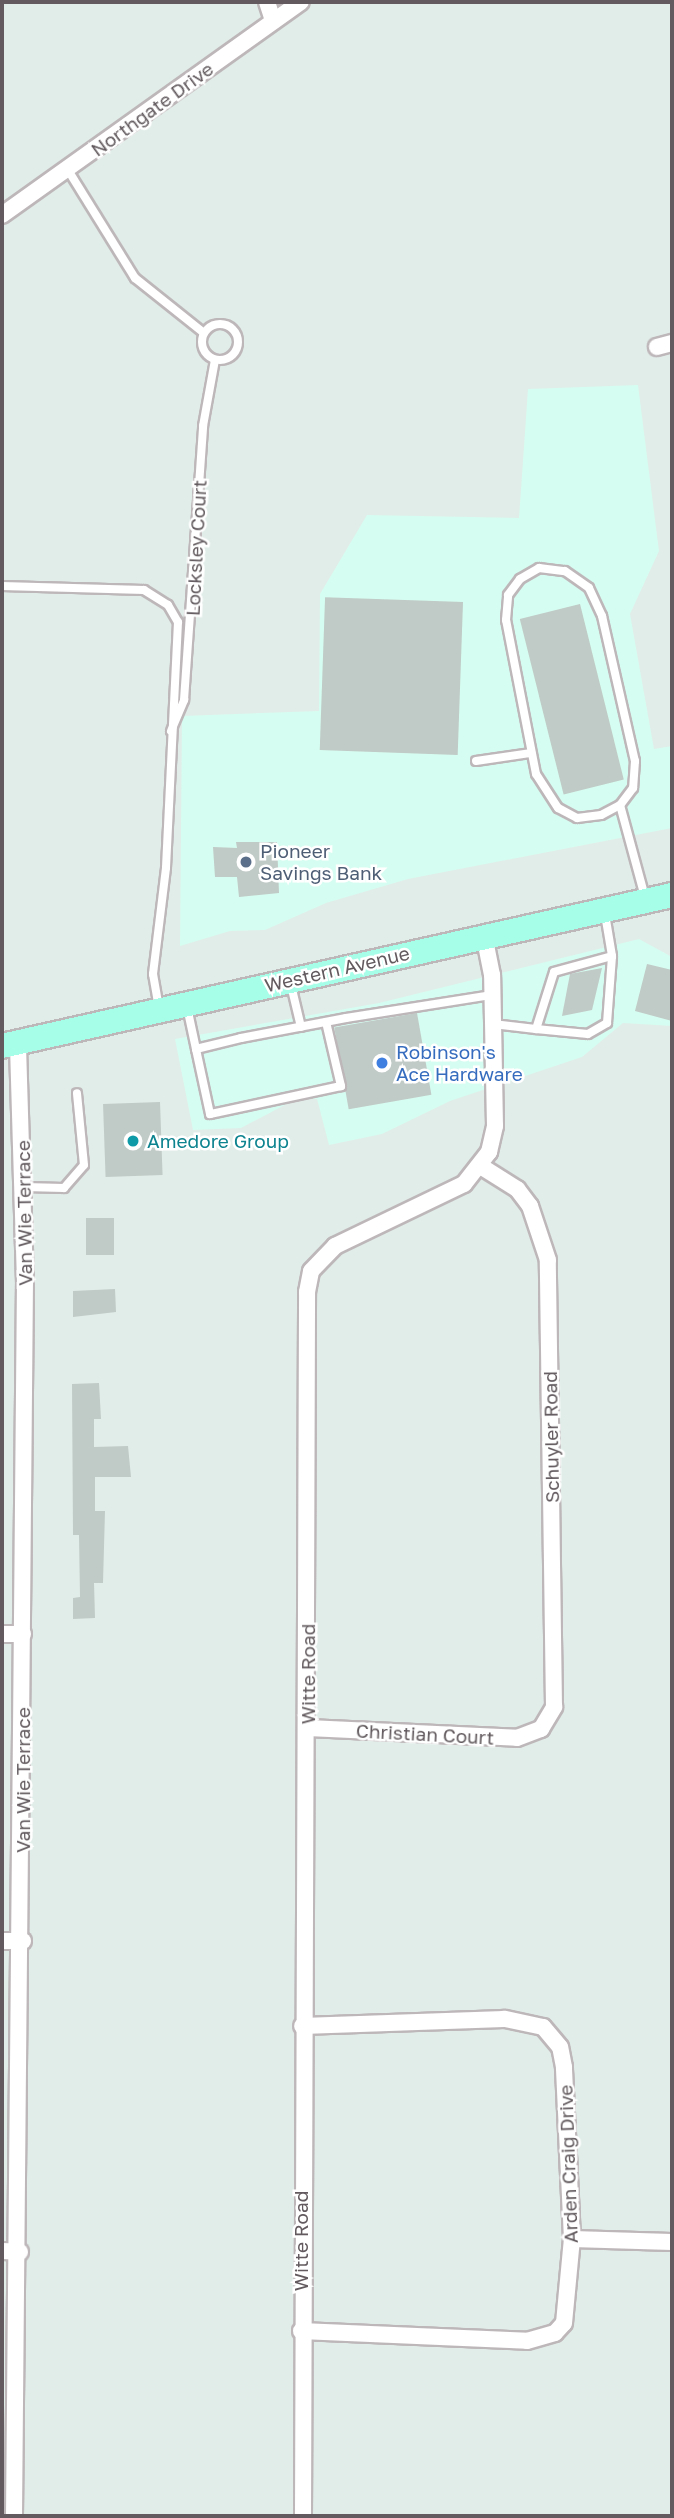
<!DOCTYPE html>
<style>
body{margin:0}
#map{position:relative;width:674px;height:2518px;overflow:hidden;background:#e1ede9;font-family:"Golos Text",sans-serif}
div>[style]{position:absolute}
.commercial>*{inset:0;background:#d6fdf1}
.building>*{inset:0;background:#c0cac6;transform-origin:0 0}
.roads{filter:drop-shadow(2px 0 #beb7ba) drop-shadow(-2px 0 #beb7ba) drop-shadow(0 2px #beb7ba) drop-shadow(0 -2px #beb7ba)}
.lane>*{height:8px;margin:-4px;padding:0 4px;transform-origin:4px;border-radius:4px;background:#fff}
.lane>.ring{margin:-4px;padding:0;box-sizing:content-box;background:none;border:8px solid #fff;border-radius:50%}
.street>*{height:16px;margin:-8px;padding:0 8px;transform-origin:8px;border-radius:8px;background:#fff}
.primary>*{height:24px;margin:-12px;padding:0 12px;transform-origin:12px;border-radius:12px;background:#a6fde8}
.dots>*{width:19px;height:19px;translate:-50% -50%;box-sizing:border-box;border:4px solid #fff;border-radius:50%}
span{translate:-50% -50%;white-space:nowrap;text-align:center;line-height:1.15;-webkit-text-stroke:5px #fff;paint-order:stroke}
.street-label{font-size:19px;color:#625a5e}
.service-label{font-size:19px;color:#4e5e75}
.left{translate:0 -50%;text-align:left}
.shop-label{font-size:19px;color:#366cbe}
.culture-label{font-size:19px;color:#0d838f}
.frame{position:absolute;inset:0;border:4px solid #625a5e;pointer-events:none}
</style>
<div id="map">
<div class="commercial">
<i style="clip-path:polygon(638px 385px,659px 551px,630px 614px,654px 749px,672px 746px,672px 828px,408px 879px,326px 903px,265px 930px,230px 931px,180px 946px,182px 716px,319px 711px,320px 594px,367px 515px,519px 518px,528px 389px)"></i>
<i style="clip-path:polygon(639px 939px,672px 957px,672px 1026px,623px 1023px,582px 1057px,450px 1101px,382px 1134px,329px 1145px,317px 1099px,298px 1098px,241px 1128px,193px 1130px,175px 1039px,379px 1003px)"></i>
</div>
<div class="building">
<i style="left:463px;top:602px;width:153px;height:138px;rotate:92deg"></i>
<i style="left:580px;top:604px;width:181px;height:62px;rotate:76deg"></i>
<i style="clip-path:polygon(236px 842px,277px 842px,279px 893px,239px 897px,237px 877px,215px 877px,213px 847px,237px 848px)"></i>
<i style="clip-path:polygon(647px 964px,672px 970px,672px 1021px,635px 1011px)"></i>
<i style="clip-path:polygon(602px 968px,592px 1010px,562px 1016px,570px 974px)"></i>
<i style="left:417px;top:1013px;width:83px;height:84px;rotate:80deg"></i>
<i style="left:160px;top:1102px;width:73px;height:57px;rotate:88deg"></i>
<i style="left:86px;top:1218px;width:28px;height:37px"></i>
<i style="clip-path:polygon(115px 1289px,116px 1312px,73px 1317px,73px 1291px)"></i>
<i style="clip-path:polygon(99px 1383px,101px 1419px,94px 1419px,94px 1447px,128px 1446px,131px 1477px,95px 1477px,95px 1511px,105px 1511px,103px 1583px,94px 1583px,95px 1618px,73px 1619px,73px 1598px,80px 1597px,79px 1535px,73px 1535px,72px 1384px)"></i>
</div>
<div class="roads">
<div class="lane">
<i style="left:68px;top:170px;width:127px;rotate:58.2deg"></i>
<i style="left:135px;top:278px;width:88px;rotate:38.6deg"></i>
<i class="ring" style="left:202px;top:324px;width:28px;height:28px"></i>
<i style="left:539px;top:568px;width:26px;rotate:7deg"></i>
<i style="left:565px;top:571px;width:29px;rotate:35deg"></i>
<i style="left:589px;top:588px;width:31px;rotate:65deg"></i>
<i style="left:602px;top:616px;width:149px;rotate:77.2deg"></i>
<i style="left:635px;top:761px;width:27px;rotate:94deg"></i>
<i style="left:633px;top:788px;width:21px;rotate:127deg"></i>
<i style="left:620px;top:805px;width:21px;rotate:152deg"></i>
<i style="left:601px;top:815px;width:24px;rotate:173deg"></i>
<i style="left:577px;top:818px;width:21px;rotate:-152deg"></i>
<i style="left:558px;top:808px;width:40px;rotate:-122.9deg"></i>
<i style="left:536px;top:774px;width:157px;rotate:-101deg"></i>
<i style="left:506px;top:620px;width:25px;rotate:-85deg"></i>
<i style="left:508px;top:595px;width:20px;rotate:-53deg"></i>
<i style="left:520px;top:579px;width:22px;rotate:-30deg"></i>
<i style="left:2px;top:586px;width:142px;rotate:1.6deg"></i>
<i style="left:144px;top:590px;width:28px;rotate:32deg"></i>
<i style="left:168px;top:605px;width:20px;rotate:60deg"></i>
<i style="left:178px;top:622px;width:246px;rotate:92.8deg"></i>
<i style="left:166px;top:868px;width:107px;rotate:97deg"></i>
<i style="left:153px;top:974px;width:34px;rotate:80deg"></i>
<i style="left:171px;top:731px;width:34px;rotate:-67deg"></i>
<i style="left:184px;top:700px;width:275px;rotate:-86deg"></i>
<i style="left:203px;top:426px;width:67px;rotate:-79.7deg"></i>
<i style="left:476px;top:761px;width:56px;rotate:-8.3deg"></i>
<i style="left:620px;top:805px;width:95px;rotate:74.8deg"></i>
<i style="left:605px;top:914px;width:43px;rotate:80.5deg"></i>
<i style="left:291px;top:985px;width:43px;rotate:76.6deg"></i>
<i style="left:187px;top:1007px;width:43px;rotate:77.9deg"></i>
<i style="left:326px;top:1022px;width:66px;rotate:76.8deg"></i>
<i style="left:341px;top:1086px;width:134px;rotate:167.9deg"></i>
<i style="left:210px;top:1114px;width:66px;rotate:-102.2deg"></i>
<i style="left:196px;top:1049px;width:46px;rotate:-13.7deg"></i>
<i style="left:241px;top:1038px;width:107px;rotate:-10.8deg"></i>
<i style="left:346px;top:1018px;width:148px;rotate:-9deg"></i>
<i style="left:493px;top:1024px;width:43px;rotate:6.6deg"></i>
<i style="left:536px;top:1029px;width:52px;rotate:5.5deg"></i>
<i style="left:588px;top:1034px;width:22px;rotate:-30deg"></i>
<i style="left:607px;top:1023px;width:67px;rotate:-85.7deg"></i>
<i style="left:612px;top:956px;width:60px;rotate:164.6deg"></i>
<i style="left:554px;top:972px;width:60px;rotate:107.5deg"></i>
<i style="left:24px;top:1187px;width:40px;rotate:1.4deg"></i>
<i style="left:64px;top:1188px;width:30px;rotate:-49deg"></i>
<i style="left:84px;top:1165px;width:72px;rotate:-95.6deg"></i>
</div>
<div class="street">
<i style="left:267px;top:2px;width:20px;rotate:72deg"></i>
<i style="left:2px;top:215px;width:367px;rotate:-35.5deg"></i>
<i style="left:657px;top:347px;width:16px;rotate:-15deg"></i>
<i style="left:2px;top:1634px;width:21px"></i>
<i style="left:308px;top:1728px;width:209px;rotate:2.7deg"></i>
<i style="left:517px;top:1738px;width:26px;rotate:-21deg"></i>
<i style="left:541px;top:1729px;width:26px;rotate:-59deg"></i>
<i style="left:554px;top:1707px;width:447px;rotate:-90.8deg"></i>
<i style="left:548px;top:1260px;width:57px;rotate:-108.4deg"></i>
<i style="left:530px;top:1206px;width:21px;rotate:-127deg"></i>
<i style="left:517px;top:1189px;width:41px;rotate:-147.8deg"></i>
<i style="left:2px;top:1941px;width:21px"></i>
<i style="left:572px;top:2239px;width:100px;rotate:1.7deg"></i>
<i style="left:2px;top:2251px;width:18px;rotate:3deg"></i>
<i style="left:301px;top:2331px;width:226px;rotate:2.5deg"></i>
<i style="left:527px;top:2341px;width:29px;rotate:-16deg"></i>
<i style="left:555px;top:2333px;width:13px;rotate:-48deg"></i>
<i style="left:564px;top:2323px;width:84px;rotate:-84.6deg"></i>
<i style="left:572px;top:2239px;width:172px;rotate:-92.7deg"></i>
<i style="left:564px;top:2067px;width:20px;rotate:-101deg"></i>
<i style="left:560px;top:2047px;width:26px;rotate:-130deg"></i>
<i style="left:543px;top:2027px;width:40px;rotate:-168deg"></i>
<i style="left:504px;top:2019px;width:202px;rotate:178deg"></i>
<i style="left:14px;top:2516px;width:1234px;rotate:-89.49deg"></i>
<i style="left:25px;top:1282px;width:239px;rotate:-91.7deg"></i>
<i style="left:303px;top:2516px;width:1224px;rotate:-89.81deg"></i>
<i style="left:307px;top:1292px;width:21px;rotate:-79deg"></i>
<i style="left:311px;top:1271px;width:35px;rotate:-46deg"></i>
<i style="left:335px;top:1246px;width:143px;rotate:-25.7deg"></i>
<i style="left:464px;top:1184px;width:41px;rotate:-52deg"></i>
<i style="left:489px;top:1152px;width:27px;rotate:-77deg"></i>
<i style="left:495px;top:1126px;width:151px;rotate:-91.1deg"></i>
<i style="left:492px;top:975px;width:41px;rotate:-101.3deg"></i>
</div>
<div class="primary">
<i style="left:2px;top:1046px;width:687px;rotate:-12.7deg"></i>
</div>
</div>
<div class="dots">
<i style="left:246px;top:862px;background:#5c6f8a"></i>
<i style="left:382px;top:1063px;background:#3f7fe0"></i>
<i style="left:133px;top:1141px;background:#0f9aa8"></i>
</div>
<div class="street-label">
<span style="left:152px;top:109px;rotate:-36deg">Northgate Drive</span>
<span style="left:196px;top:548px;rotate:-87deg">Locksley Court</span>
<span style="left:337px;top:969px;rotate:-13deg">Western Avenue</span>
<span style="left:24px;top:1213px;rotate:-91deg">Van Wie Terrace</span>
<span style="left:551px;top:1437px;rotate:-91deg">Schuyler Road</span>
<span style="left:308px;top:1674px;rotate:-90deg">Witte Road</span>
<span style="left:425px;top:1734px;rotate:3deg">Christian Court</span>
<span style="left:23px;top:1780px;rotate:-90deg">Van Wie Terrace</span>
<span style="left:568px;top:2164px;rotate:-92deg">Arden Craig Drive</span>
<span style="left:301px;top:2241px;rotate:-90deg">Witte Road</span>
</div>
<div class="service-label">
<span class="left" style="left:260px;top:862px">Pioneer<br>Savings Bank</span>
</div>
<div class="shop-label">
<span class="left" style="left:396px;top:1063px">Robinson's<br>Ace Hardware</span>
</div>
<div class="culture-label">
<span class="left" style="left:147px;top:1141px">Amedore Group</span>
</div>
<div class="frame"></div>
</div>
